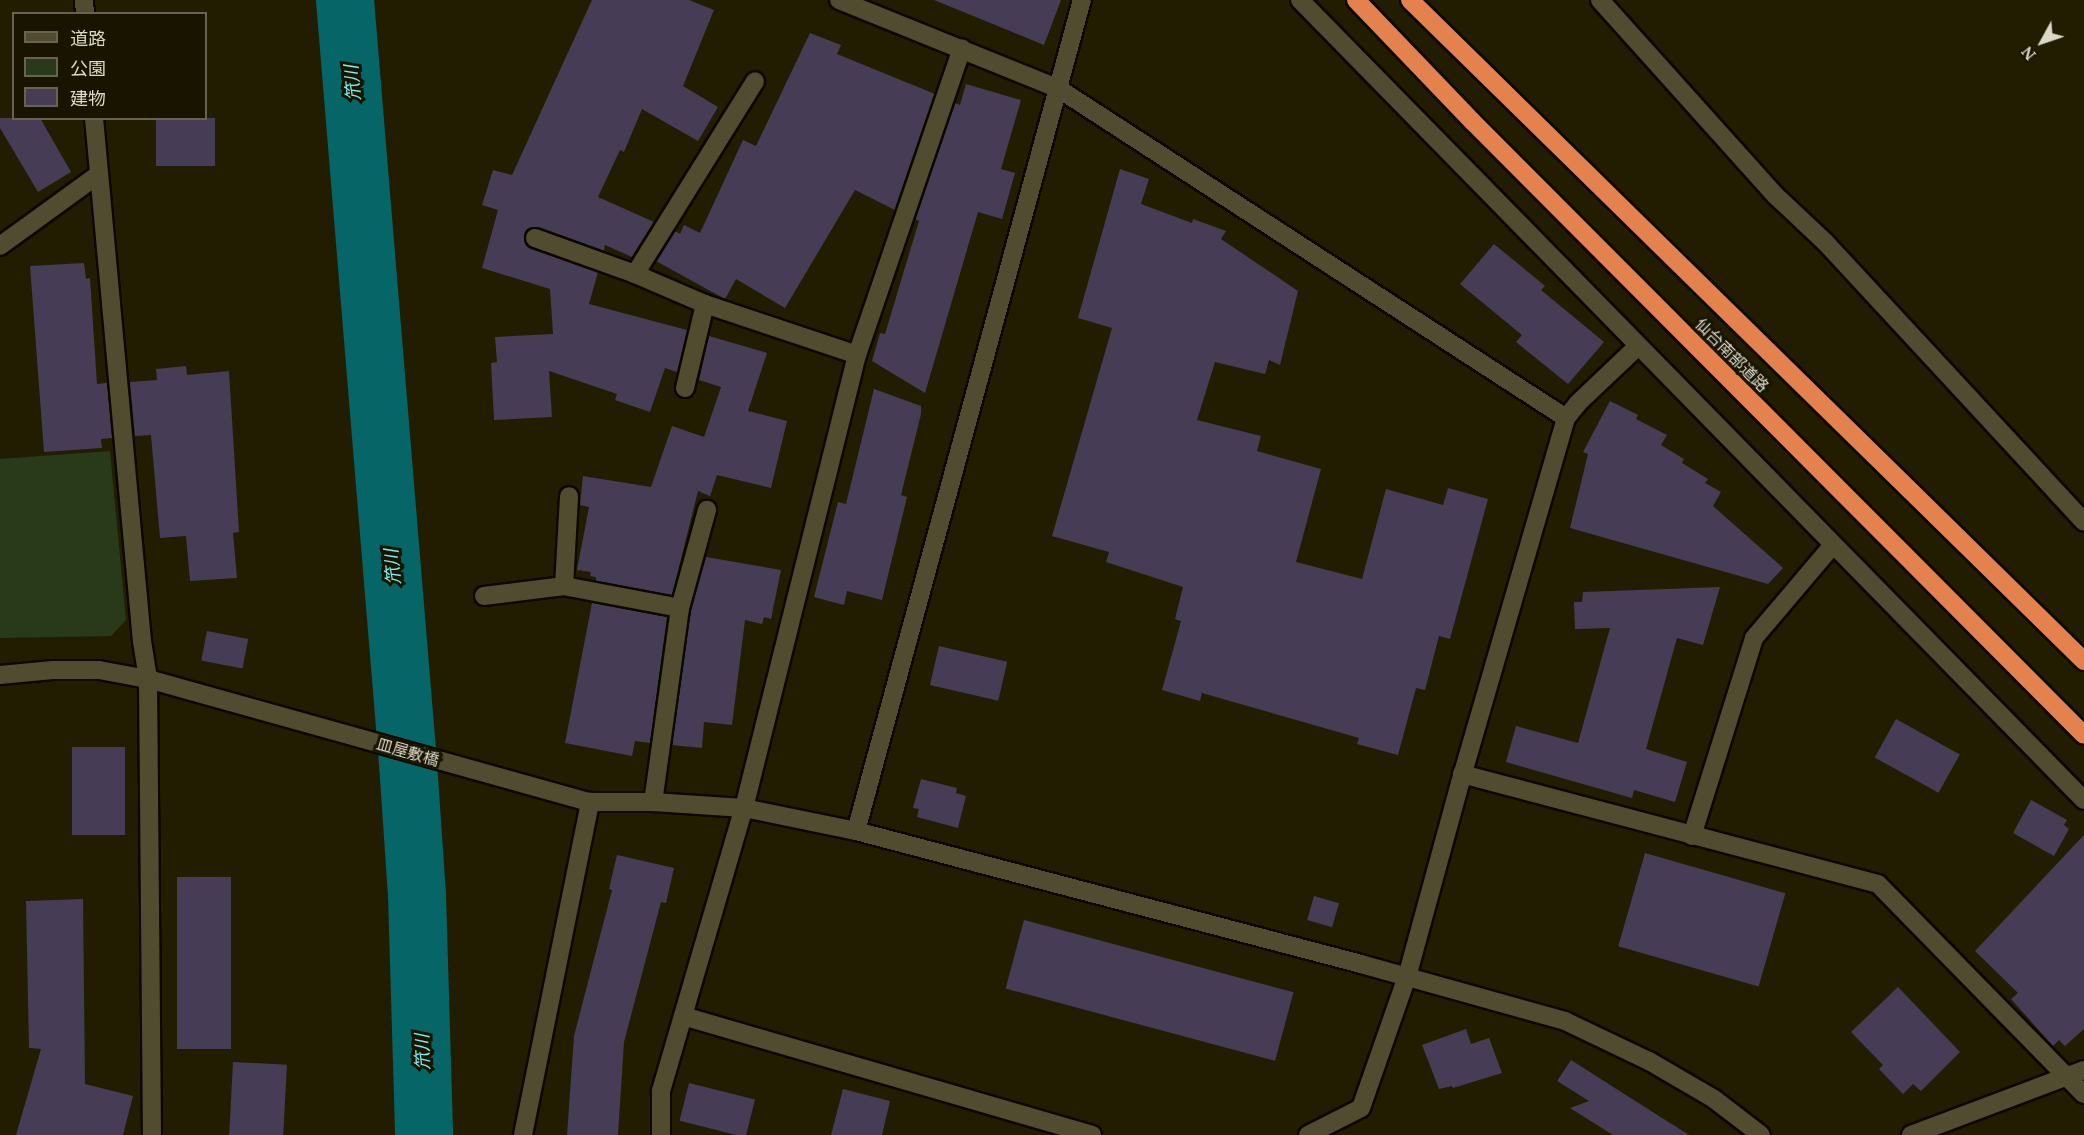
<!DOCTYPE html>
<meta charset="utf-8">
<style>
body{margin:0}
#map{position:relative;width:2084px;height:1135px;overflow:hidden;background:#221d01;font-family:"PT Serif","Noto Sans JP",serif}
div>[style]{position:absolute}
.green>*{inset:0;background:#293a1b}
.river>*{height:58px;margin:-29px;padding:0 29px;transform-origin:29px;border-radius:29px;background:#056567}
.building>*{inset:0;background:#463c56;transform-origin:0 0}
.roads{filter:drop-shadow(2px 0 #0c0700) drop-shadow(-2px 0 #0c0700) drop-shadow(0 2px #0c0700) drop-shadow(0 -2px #0c0700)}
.minor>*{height:18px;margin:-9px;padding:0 9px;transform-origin:9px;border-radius:9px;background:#514c2f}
.highway>*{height:18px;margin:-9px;padding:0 9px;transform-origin:9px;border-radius:9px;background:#e3824c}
span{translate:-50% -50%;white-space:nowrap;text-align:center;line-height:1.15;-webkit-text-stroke:6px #191400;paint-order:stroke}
.street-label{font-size:16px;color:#dcd9c9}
.water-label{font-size:18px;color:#7cf2f4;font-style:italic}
.legend{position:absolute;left:12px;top:12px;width:195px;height:108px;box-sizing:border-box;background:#191400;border:2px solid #676350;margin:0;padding:8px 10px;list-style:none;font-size:18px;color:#dcd9c9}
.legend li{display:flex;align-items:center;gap:12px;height:30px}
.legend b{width:30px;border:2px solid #676350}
.north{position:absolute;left:2012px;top:12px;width:60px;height:60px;-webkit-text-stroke:4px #191400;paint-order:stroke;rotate:230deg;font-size:16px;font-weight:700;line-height:24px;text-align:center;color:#dcd9c9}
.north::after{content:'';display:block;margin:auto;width:21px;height:27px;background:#dcd9c9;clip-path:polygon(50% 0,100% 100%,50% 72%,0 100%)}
</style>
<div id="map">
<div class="green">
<i style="clip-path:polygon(110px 451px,126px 620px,111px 636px,0 638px,0 459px)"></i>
</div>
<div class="river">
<i style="left:345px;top:0;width:766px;rotate:85.28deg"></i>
<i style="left:408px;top:763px;width:132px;rotate:86.1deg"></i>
<i style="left:417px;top:895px;width:240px;rotate:88.3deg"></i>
</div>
<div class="building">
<i style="clip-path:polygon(592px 0,689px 0,714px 10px,683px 86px,718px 107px,698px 141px,642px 109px,624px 152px,620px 150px,598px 197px,654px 222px,632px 257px,605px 245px,604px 251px,538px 227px,527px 230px,524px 241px,531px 249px,598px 272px,589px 304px,687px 330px,677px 372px,665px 368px,650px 412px,615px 400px,617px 394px,549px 371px,552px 417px,494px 420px,491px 363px,497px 362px,495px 337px,553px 334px,550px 289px,482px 268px,498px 210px,482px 205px,493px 170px,512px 175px)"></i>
<i style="clip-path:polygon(934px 0,1061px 0,1044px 45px)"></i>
<i style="clip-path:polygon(810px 33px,841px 45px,837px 54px,935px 94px,895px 210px,855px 190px,785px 308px,736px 279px,725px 299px,656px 261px,675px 231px,680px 234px,684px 225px,700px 233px,743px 140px,756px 146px)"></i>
<i style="clip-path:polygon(966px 84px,1021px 100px,1001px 169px,1015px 173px,1002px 219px,978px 212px,925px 393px,872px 361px,880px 333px,885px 334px,919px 221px,915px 219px,955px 103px,960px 105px)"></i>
<i style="clip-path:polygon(0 118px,40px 118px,71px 172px,38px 192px,0 128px)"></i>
<i style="left:156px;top:118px;width:59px;height:48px"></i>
<i style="clip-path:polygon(1120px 169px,1149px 179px,1141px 204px,1192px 223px,1193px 219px,1226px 231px,1221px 239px,1298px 291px,1280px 365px,1269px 360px,1265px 374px,1215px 362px,1197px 420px,1261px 436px,1257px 451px,1321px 469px,1296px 562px,1362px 579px,1386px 489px,1443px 505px,1448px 488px,1488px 499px,1450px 639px,1439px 636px,1425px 690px,1416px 688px,1398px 755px,1357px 744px,1359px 738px,1202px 693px,1200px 701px,1162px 690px,1181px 621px,1175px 619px,1183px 587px,1106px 562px,1109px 552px,1052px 536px,1112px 328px,1078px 318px)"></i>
<i style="clip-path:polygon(1494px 244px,1545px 286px,1541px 290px,1604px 342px,1568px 384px,1516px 342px,1522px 335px,1460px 284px)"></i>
<i style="clip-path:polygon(84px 263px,86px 279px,90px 278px,97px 384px,107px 383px,112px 438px,101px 439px,102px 448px,44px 452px,30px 266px)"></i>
<i style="clip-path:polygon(709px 336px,767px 353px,748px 411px,787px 421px,771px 488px,717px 475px,710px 496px,698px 491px,672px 595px,596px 581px,596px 577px,590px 576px,591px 572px,577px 570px,589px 507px,580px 505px,583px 476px,651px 487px,672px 426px,704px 437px,721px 387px,699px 380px)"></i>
<i style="clip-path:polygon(186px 366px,187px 375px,229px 371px,239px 532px,233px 533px,237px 578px,190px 581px,186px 536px,160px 538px,151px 435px,135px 436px,130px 382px,157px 380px,156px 369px)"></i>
<i style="clip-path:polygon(874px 389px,921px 406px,921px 414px,901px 495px,907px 497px,882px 600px,847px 591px,844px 605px,814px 597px,838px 502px,846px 504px)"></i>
<i style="clip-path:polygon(1610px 401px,1638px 415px,1636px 419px,1667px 435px,1661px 445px,1684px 459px,1682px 463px,1708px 479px,1705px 483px,1721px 492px,1713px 506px,1783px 568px,1768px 584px,1570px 528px,1588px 454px,1583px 452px)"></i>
<i style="clip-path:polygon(706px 557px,781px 570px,771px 619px,764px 617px,762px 624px,745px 620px,732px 725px,704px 722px,702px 748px,672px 745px,691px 610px)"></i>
<i style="clip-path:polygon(1720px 587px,1703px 645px,1677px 638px,1646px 749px,1687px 762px,1675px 802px,1634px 790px,1632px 798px,1506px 762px,1516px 726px,1578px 743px,1610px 628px,1575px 629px,1574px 602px,1582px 602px,1583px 592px)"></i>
<i style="clip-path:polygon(592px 603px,667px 617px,650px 743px,635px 741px,632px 756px,565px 743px)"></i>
<i style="left:207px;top:631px;width:42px;height:30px;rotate:11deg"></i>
<i style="left:939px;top:646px;width:70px;height:40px;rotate:13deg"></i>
<i style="left:1896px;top:719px;width:73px;height:44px;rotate:29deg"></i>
<i style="left:72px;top:747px;width:53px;height:88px"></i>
<i style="clip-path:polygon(921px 779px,957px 788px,956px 793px,966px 796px,958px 828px,917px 817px,919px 809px,913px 808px)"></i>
<i style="clip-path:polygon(2031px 800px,2067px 820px,2064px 825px,2069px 829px,2054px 856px,2013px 833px)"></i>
<i style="clip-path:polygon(2084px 835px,2084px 1029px,2065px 1046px,2059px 1040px,2053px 1046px,2011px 999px,2018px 993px,1975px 951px)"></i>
<i style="left:1645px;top:853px;width:146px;height:97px;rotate:16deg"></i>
<i style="clip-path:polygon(617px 855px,674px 868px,666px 903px,661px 902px,624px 1042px,618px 1135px,567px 1135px,574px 1036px,612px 890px,609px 889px)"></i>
<i style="left:177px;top:877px;width:54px;height:172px"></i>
<i style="left:1314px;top:896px;width:26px;height:25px;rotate:16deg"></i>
<i style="clip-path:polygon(83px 899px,85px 1084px,133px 1096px,123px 1135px,16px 1135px,41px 1049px,29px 1048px,26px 901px)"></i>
<i style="left:1024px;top:920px;width:279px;height:71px;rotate:15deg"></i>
<i style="clip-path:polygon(1898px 987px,1960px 1052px,1921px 1091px,1913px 1084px,1903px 1094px,1879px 1069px,1883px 1065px,1851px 1032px)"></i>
<i style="clip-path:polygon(1466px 1029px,1471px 1044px,1489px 1038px,1502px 1073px,1453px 1088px,1452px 1086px,1439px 1089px,1422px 1045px)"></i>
<i style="clip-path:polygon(1571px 1060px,1618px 1090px,1689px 1135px,1613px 1135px,1570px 1108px,1589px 1101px,1557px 1081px)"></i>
<i style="left:233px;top:1062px;width:54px;height:73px;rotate:3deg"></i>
<i style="left:689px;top:1083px;width:68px;height:39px;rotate:14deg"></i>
<i style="clip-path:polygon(843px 1089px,890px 1101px,882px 1135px,831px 1135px)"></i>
</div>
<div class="roads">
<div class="minor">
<i style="left:84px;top:0;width:14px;rotate:86deg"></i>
<i style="left:839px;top:0;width:237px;rotate:22deg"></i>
<i style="left:1059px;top:89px;width:604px;rotate:32.98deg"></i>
<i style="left:1300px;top:0;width:1120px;rotate:45.58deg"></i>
<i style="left:1600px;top:0;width:263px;rotate:48.1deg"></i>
<i style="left:1776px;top:196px;width:67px;rotate:43.2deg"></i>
<i style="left:1825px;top:242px;width:381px;rotate:47.2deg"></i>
<i style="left:94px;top:118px;width:525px;rotate:84.76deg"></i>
<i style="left:142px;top:641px;width:38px;rotate:81deg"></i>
<i style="left:148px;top:679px;width:456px;rotate:89.5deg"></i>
<i style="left:535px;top:238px;width:106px;rotate:19.8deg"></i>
<i style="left:635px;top:274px;width:76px;rotate:23.2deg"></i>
<i style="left:705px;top:304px;width:160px;rotate:18.5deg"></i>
<i style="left:0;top:246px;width:122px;rotate:-36deg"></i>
<i style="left:635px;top:274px;width:227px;rotate:-58.1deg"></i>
<i style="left:685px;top:388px;width:86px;rotate:-76.6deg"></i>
<i style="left:564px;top:586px;width:90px;rotate:-86.8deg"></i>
<i style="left:484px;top:596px;width:81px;rotate:-7.1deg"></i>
<i style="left:564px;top:586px;width:118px;rotate:10.7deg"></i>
<i style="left:680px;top:608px;width:196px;rotate:97.9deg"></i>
<i style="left:680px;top:608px;width:102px;rotate:-74.6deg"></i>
<i style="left:0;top:675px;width:53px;rotate:-5.4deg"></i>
<i style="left:53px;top:670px;width:46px"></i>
<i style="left:99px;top:670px;width:50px;rotate:10.4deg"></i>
<i style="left:148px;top:679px;width:459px;rotate:15.6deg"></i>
<i style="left:590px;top:802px;width:63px"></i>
<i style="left:653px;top:802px;width:91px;rotate:3.8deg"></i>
<i style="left:744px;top:808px;width:114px;rotate:11.6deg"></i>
<i style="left:856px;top:831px;width:522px;rotate:14.75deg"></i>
<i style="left:1361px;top:964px;width:212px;rotate:15.6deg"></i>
<i style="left:1565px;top:1021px;width:93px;rotate:25.5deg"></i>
<i style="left:1649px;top:1061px;width:75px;rotate:30.3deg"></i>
<i style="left:1714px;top:1099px;width:59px;rotate:37.5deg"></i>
<i style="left:1462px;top:774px;width:430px;rotate:14.8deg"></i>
<i style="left:1878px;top:884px;width:294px;rotate:45.6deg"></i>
<i style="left:856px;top:831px;width:861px;rotate:-74.79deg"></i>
<i style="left:1692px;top:836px;width:207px;rotate:-72.6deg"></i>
<i style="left:1754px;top:638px;width:121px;rotate:-49.7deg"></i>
<i style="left:683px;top:1016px;width:426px;rotate:16.2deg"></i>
<i style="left:523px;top:1135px;width:340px;rotate:-78.6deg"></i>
<i style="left:661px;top:1135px;width:44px;rotate:-90deg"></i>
<i style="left:661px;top:1091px;width:295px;rotate:-73.7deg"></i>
<i style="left:744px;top:808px;width:467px;rotate:-76deg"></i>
<i style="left:857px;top:355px;width:324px;rotate:-71.1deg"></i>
<i style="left:1308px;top:1135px;width:59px;rotate:-27deg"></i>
<i style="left:1361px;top:1108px;width:139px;rotate:-70.7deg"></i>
<i style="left:1407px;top:977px;width:201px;rotate:-74.7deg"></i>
<i style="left:1460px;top:783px;width:380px;rotate:-73.8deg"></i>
<i style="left:1566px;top:418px;width:19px;rotate:-51deg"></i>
<i style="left:1578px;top:403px;width:83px;rotate:-43.5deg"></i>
<i style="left:1911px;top:1135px;width:185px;rotate:-20.6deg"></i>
</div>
<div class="highway">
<i style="left:1356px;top:0;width:169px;rotate:46.2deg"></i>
<i style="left:1473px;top:122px;width:865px;rotate:45.09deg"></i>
<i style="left:1410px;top:0;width:944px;rotate:44.44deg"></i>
</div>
</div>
<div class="street-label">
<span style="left:1732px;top:355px;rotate:45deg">仙台南部道路</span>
<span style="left:408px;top:752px;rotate:16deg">皿屋敷橋</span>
</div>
<div class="water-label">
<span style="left:352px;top:83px;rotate:-95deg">笊川</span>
<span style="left:392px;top:567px;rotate:-95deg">笊川</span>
<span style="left:422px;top:1052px;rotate:-92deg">笊川</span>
</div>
<ul class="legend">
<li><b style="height:8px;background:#514c2f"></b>道路</li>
<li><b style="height:16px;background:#293a1b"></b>公園</li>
<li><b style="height:16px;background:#463c56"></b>建物</li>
</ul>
<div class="north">N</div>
</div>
